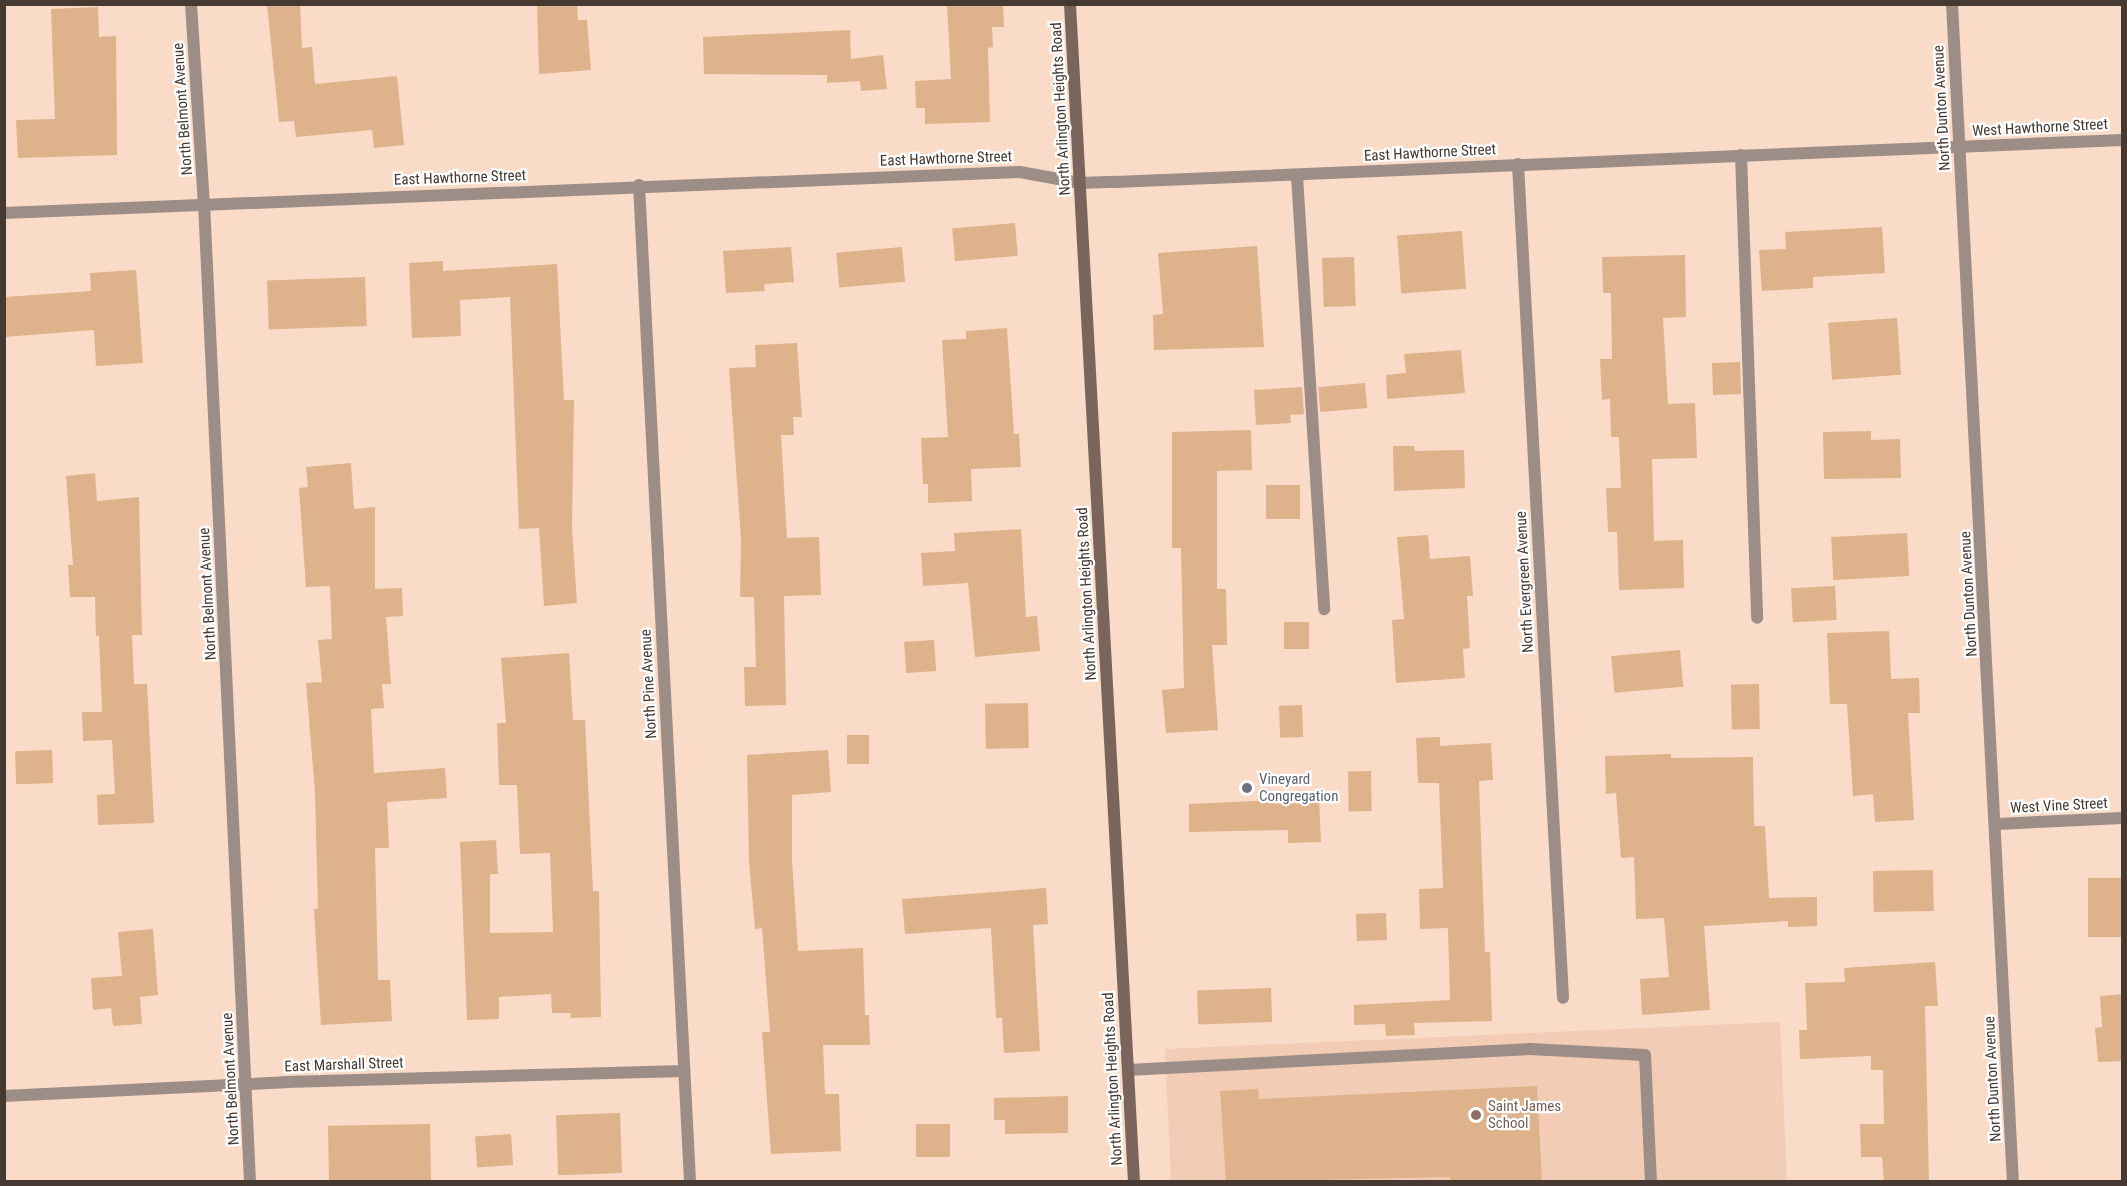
<!DOCTYPE html>
<style>
body{margin:0}
#map{position:relative;width:2127px;height:1186px;overflow:hidden;background:#fadbc7;font-family:"Roboto Condensed",sans-serif}
div>[style]{position:absolute}
.built>*{inset:0;background:#f2ccb4}
.building>*{inset:0;background:#deb28a;transform-origin:0 0}
.service>*{height:12px;margin:-6px;padding:0 6px;transform-origin:6px;border-radius:6px;background:#9c8d87}
.minor>*{height:12px;margin:-6px;padding:0 6px;transform-origin:6px;border-radius:6px;background:#9c8d87}
.secondary>*{height:12px;margin:-6px;padding:0 6px;transform-origin:6px;border-radius:6px;background:#79655c}
.dots>*{width:16px;height:16px;translate:-50% -50%;box-sizing:border-box;border:3px solid #fff;border-radius:50%}
span{translate:-50% -50%;white-space:nowrap;text-align:center;line-height:1.15;-webkit-text-stroke:4.5px #fff;paint-order:stroke}
.street-label{font-size:15px;color:#453931}
.worship-label{font-size:15px;color:#5b616d}
.left{translate:0 -50%;text-align:left}
.education-label{font-size:15px;color:#785e54}
.frame{position:absolute;inset:0;border:6px solid #453931;pointer-events:none}
</style>
<div id="map">
<div class="built">
<i style="clip-path:polygon(1780px 1022px,1787px 1181px,1171px 1181px,1165px 1049px)"></i>
</div>
<div class="building">
<i style="clip-path:polygon(267px 4px,300px 4px,302px 48px,312px 47px,315px 84px,397px 76px,404px 145px,374px 148px,372px 130px,296px 137px,294px 121px,279px 122px)"></i>
<i style="clip-path:polygon(537px 4px,577px 4px,578px 20px,587px 20px,591px 70px,539px 74px)"></i>
<i style="clip-path:polygon(947px 4px,1003px 4px,1004px 27px,992px 27px,993px 47px,988px 48px,990px 122px,925px 124px,925px 108px,916px 108px,915px 81px,951px 79px)"></i>
<i style="clip-path:polygon(98px 7px,99px 37px,116px 36px,117px 155px,18px 158px,16px 120px,55px 119px,51px 9px)"></i>
<i style="clip-path:polygon(850px 30px,851px 59px,883px 55px,887px 89px,861px 91px,860px 81px,827px 83px,827px 75px,704px 74px,703px 37px)"></i>
<i style="left:1015px;top:223px;width:33px;height:63px;rotate:85deg"></i>
<i style="clip-path:polygon(1882px 227px,1885px 273px,1813px 277px,1813px 288px,1762px 291px,1759px 250px,1786px 249px,1785px 232px)"></i>
<i style="left:1462px;top:231px;width:58px;height:65px;rotate:86deg"></i>
<i style="clip-path:polygon(1257px 246px,1264px 347px,1154px 350px,1153px 315px,1163px 314px,1158px 253px)"></i>
<i style="clip-path:polygon(791px 247px,794px 282px,764px 284px,765px 291px,726px 293px,723px 251px)"></i>
<i style="left:902px;top:247px;width:35px;height:66px;rotate:85deg"></i>
<i style="clip-path:polygon(1685px 255px,1686px 317px,1663px 318px,1668px 404px,1695px 403px,1697px 458px,1652px 459px,1654px 541px,1683px 540px,1684px 588px,1619px 590px,1617px 532px,1608px 532px,1606px 488px,1621px 488px,1619px 437px,1611px 437px,1610px 399px,1602px 400px,1600px 359px,1612px 359px,1611px 293px,1603px 293px,1602px 257px)"></i>
<i style="left:1354px;top:257px;width:49px;height:32px;rotate:88deg"></i>
<i style="clip-path:polygon(443px 261px,443px 271px,557px 264px,564px 400px,574px 400px,572px 527px,577px 603px,544px 606px,539px 528px,519px 529px,510px 297px,460px 300px,461px 336px,412px 338px,409px 263px)"></i>
<i style="clip-path:polygon(136px 270px,143px 363px,96px 366px,94px 330px,4px 337px,4px 297px,91px 291px,90px 273px)"></i>
<i style="left:365px;top:277px;width:49px;height:98px;rotate:88deg"></i>
<i style="left:1897px;top:318px;width:57px;height:69px;rotate:86deg"></i>
<i style="clip-path:polygon(1007px 328px,1014px 434px,1019px 434px,1021px 467px,971px 469px,972px 501px,928px 503px,928px 484px,923px 484px,921px 438px,948px 437px,942px 340px,966px 339px,966px 331px)"></i>
<i style="clip-path:polygon(797px 343px,802px 417px,793px 417px,794px 435px,781px 435px,787px 538px,819px 537px,821px 595px,784px 596px,786px 705px,745px 706px,744px 667px,756px 667px,754px 597px,740px 597px,741px 539px,729px 368px,756px 367px,755px 345px)"></i>
<i style="clip-path:polygon(1461px 350px,1465px 393px,1387px 399px,1386px 375px,1406px 373px,1404px 354px)"></i>
<i style="left:1740px;top:362px;width:32px;height:28px;rotate:88deg"></i>
<i style="left:1365px;top:383px;width:25px;height:47px;rotate:85deg"></i>
<i style="clip-path:polygon(1302px 387px,1304px 414px,1290px 415px,1291px 423px,1256px 425px,1254px 390px)"></i>
<i style="clip-path:polygon(1251px 430px,1252px 470px,1217px 471px,1217px 589px,1226px 589px,1227px 645px,1212px 645px,1218px 730px,1166px 733px,1162px 690px,1184px 688px,1181px 548px,1172px 548px,1172px 432px)"></i>
<i style="clip-path:polygon(1871px 431px,1871px 440px,1900px 439px,1901px 478px,1824px 479px,1823px 432px)"></i>
<i style="clip-path:polygon(1393px 446px,1414px 446px,1415px 451px,1464px 450px,1465px 488px,1394px 491px)"></i>
<i style="clip-path:polygon(351px 463px,354px 509px,375px 507px,375px 589px,402px 588px,403px 616px,386px 617px,391px 684px,382px 684px,384px 708px,371px 709px,374px 773px,445px 768px,447px 798px,387px 802px,389px 848px,375px 848px,378px 980px,390px 980px,392px 1021px,321px 1025px,314px 909px,318px 909px,315px 792px,306px 683px,322px 682px,318px 640px,332px 639px,330px 586px,306px 587px,299px 488px,308px 487px,306px 467px)"></i>
<i style="clip-path:polygon(95px 473px,97px 501px,139px 497px,142px 635px,132px 635px,134px 684px,147px 684px,154px 823px,98px 825px,97px 795px,115px 794px,112px 740px,83px 741px,82px 712px,102px 712px,99px 636px,96px 636px,95px 597px,70px 597px,68px 565px,73px 565px,66px 476px)"></i>
<i style="left:1300px;top:485px;width:34px;height:34px;rotate:90deg"></i>
<i style="clip-path:polygon(1021px 529px,1026px 617px,1037px 616px,1040px 651px,975px 657px,968px 583px,923px 586px,921px 553px,955px 551px,954px 533px)"></i>
<i style="left:1907px;top:533px;width:43px;height:76px;rotate:87deg"></i>
<i style="clip-path:polygon(1428px 535px,1430px 559px,1470px 556px,1473px 596px,1467px 596px,1470px 648px,1463px 649px,1465px 678px,1396px 683px,1392px 620px,1404px 619px,1397px 537px)"></i>
<i style="left:1835px;top:586px;width:34px;height:44px;rotate:87deg"></i>
<i style="left:1284px;top:622px;width:25px;height:27px"></i>
<i style="clip-path:polygon(1889px 631px,1891px 679px,1919px 678px,1920px 713px,1908px 713px,1914px 820px,1875px 822px,1873px 794px,1853px 796px,1847px 704px,1830px 704px,1827px 633px)"></i>
<i style="left:934px;top:640px;width:31px;height:30px;rotate:86deg"></i>
<i style="left:1680px;top:650px;width:37px;height:69px;rotate:85deg"></i>
<i style="clip-path:polygon(569px 653px,573px 720px,585px 720px,593px 891px,599px 891px,601px 1017px,570px 1018px,571px 1013px,552px 1013px,551px 994px,499px 997px,499px 1019px,467px 1020px,460px 842px,496px 840px,498px 874px,490px 874px,490px 933px,553px 932px,550px 853px,520px 854px,517px 785px,499px 785px,497px 723px,506px 723px,501px 658px)"></i>
<i style="left:1759px;top:684px;width:45px;height:28px;rotate:89deg"></i>
<i style="left:1028px;top:703px;width:45px;height:43px;rotate:89deg"></i>
<i style="left:1302px;top:705px;width:32px;height:23px;rotate:88deg"></i>
<i style="left:847px;top:735px;width:22px;height:29px"></i>
<i style="clip-path:polygon(1440px 737px,1440px 746px,1491px 743px,1493px 780px,1479px 781px,1485px 952px,1490px 952px,1492px 1021px,1414px 1023px,1415px 1035px,1386px 1036px,1385px 1024px,1354px 1025px,1354px 1005px,1450px 1000px,1448px 928px,1420px 929px,1419px 889px,1443px 888px,1439px 783px,1418px 783px,1416px 738px)"></i>
<i style="left:52px;top:750px;width:33px;height:37px;rotate:88deg"></i>
<i style="clip-path:polygon(828px 750px,831px 792px,792px 795px,792px 860px,798px 951px,863px 948px,865px 1015px,869px 1015px,870px 1045px,823px 1045px,825px 1094px,839px 1094px,841px 1151px,771px 1154px,762px 1032px,770px 1032px,762px 928px,755px 929px,749px 861px,747px 755px)"></i>
<i style="clip-path:polygon(1671px 754px,1671px 758px,1753px 757px,1754px 826px,1765px 826px,1769px 898px,1817px 897px,1817px 926px,1788px 927px,1788px 921px,1704px 926px,1710px 1010px,1642px 1015px,1640px 979px,1669px 977px,1664px 918px,1636px 919px,1634px 857px,1621px 858px,1616px 793px,1606px 794px,1605px 756px)"></i>
<i style="left:1371px;top:771px;width:40px;height:23px;rotate:89deg"></i>
<i style="clip-path:polygon(1319px 798px,1321px 842px,1288px 843px,1288px 830px,1189px 832px,1189px 804px)"></i>
<i style="left:1933px;top:870px;width:41px;height:60px;rotate:89deg"></i>
<i style="left:2122px;top:878px;width:59px;height:34px;rotate:90deg"></i>
<i style="clip-path:polygon(1046px 888px,1048px 924px,1033px 925px,1040px 1051px,1004px 1053px,1002px 1018px,996px 1018px,991px 928px,905px 934px,902px 899px)"></i>
<i style="left:1386px;top:913px;width:27px;height:30px;rotate:88deg"></i>
<i style="clip-path:polygon(153px 929px,158px 995px,140px 997px,142px 1024px,113px 1026px,111px 1008px,93px 1010px,91px 978px,122px 976px,118px 932px)"></i>
<i style="clip-path:polygon(1935px 962px,1938px 1006px,1925px 1006px,1929px 1182px,1884px 1182px,1882px 1157px,1861px 1157px,1860px 1124px,1884px 1124px,1883px 1070px,1871px 1070px,1871px 1056px,1800px 1059px,1799px 1030px,1807px 1030px,1805px 983px,1845px 982px,1844px 968px)"></i>
<i style="left:1271px;top:988px;width:34px;height:74px;rotate:88deg"></i>
<i style="clip-path:polygon(2122px 994px,2122px 1061px,2098px 1062px,2095px 1028px,2102px 1027px,2100px 996px)"></i>
<i style="clip-path:polygon(1537px 1086px,1542px 1182px,1450px 1182px,1450px 1177px,1226px 1182px,1220px 1091px,1258px 1089px,1259px 1099px)"></i>
<i style="clip-path:polygon(1068px 1096px,1068px 1133px,1005px 1134px,1005px 1120px,994px 1120px,994px 1098px)"></i>
<i style="left:620px;top:1113px;width:60px;height:64px;rotate:88deg"></i>
<i style="left:430px;top:1124px;width:58px;height:102px;rotate:89deg"></i>
<i style="left:916px;top:1124px;width:34px;height:33px"></i>
<i style="left:511px;top:1134px;width:31px;height:36px;rotate:86deg"></i>
</div>
<div class="service">
<i style="left:1741px;top:155px;width:463px;rotate:88deg"></i>
<i style="left:1297px;top:176px;width:434px;rotate:86.4deg"></i>
<i style="left:1128px;top:1070px;width:403px;rotate:-3deg"></i>
<i style="left:1530px;top:1049px;width:115px;rotate:3deg"></i>
<i style="left:1645px;top:1055px;width:127px;rotate:87.3deg"></i>
</div>
<div class="minor">
<i style="left:191px;top:4px;width:199px;rotate:86.3deg"></i>
<i style="left:204px;top:203px;width:980px;rotate:87.31deg"></i>
<i style="left:1952px;top:4px;width:1180px;rotate:87.04deg"></i>
<i style="left:1518px;top:164px;width:835px;rotate:86.91deg"></i>
<i style="left:639px;top:185px;width:998px;rotate:87.07deg"></i>
<i style="left:4px;top:213px;width:1017px;rotate:-2.31deg"></i>
<i style="left:1020px;top:172px;width:61px;rotate:10.4deg"></i>
<i style="left:1080px;top:183px;width:35px;rotate:-2deg"></i>
<i style="left:1115px;top:182px;width:1008px;rotate:-2.39deg"></i>
<i style="left:1997px;top:824px;width:125px;rotate:-2.7deg"></i>
<i style="left:4px;top:1096px;width:282px;rotate:-2.8deg"></i>
<i style="left:286px;top:1082px;width:398px;rotate:-1.6deg"></i>
</div>
<div class="secondary">
<i style="left:1070px;top:4px;width:1180px;rotate:86.89deg"></i>
</div>
<div class="dots">
<i style="left:1247px;top:788px;background:#6b7280"></i>
<i style="left:1476px;top:1115px;background:#8d6e63"></i>
</div>
<div class="street-label">
<span style="left:1942px;top:108px;rotate:-93deg">North Dunton Avenue</span>
<span style="left:183px;top:109px;rotate:-94deg">North Belmont Avenue</span>
<span style="left:1061px;top:109px;rotate:-93deg">North Arlington Heights Road</span>
<span style="left:2040px;top:128px;rotate:-3deg">West Hawthorne Street</span>
<span style="left:1430px;top:153px;rotate:-3deg">East Hawthorne Street</span>
<span style="left:946px;top:159px;rotate:-2deg">East Hawthorne Street</span>
<span style="left:460px;top:178px;rotate:-2deg">East Hawthorne Street</span>
<span style="left:1525px;top:582px;rotate:-93deg">North Evergreen Avenue</span>
<span style="left:208px;top:594px;rotate:-93deg">North Belmont Avenue</span>
<span style="left:1087px;top:594px;rotate:-93deg">North Arlington Heights Road</span>
<span style="left:1969px;top:594px;rotate:-93deg">North Dunton Avenue</span>
<span style="left:649px;top:684px;rotate:-93deg">North Pine Avenue</span>
<span style="left:2059px;top:806px;rotate:-3deg">West Vine Street</span>
<span style="left:344px;top:1065px;rotate:-2deg">East Marshall Street</span>
<span style="left:231px;top:1079px;rotate:-93deg">North Belmont Avenue</span>
<span style="left:1113px;top:1079px;rotate:-93deg">North Arlington Heights Road</span>
<span style="left:1993px;top:1079px;rotate:-93deg">North Dunton Avenue</span>
</div>
<div class="worship-label">
<span class="left" style="left:1259px;top:788px">Vineyard<br>Congregation</span>
</div>
<div class="education-label">
<span class="left" style="left:1488px;top:1115px">Saint James<br>School</span>
</div>
<div class="frame"></div>
</div>
